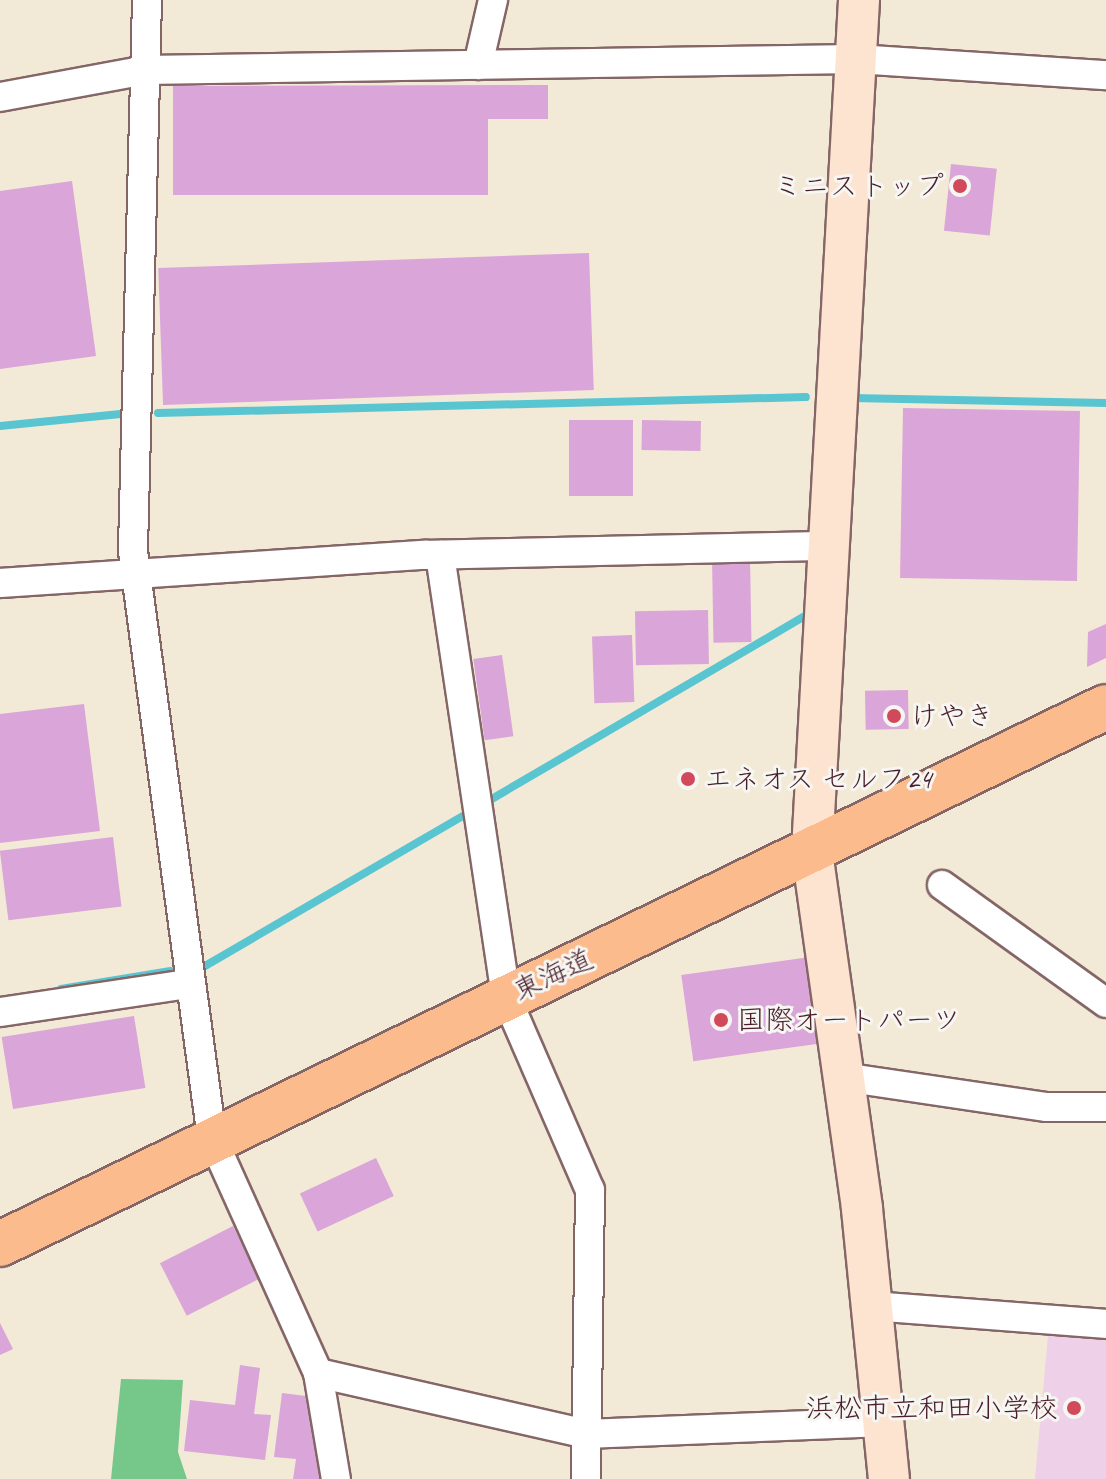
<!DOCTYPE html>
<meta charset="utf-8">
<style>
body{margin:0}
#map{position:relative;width:1106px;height:1479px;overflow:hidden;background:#f3e9d7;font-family:Caveat,"Klee One",sans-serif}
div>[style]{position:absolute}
.built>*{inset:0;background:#eed0e8}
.green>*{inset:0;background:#75c88a}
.stream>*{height:8px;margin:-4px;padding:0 4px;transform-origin:4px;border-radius:4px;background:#58c5d0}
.building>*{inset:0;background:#daa5d8;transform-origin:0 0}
.roads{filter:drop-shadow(2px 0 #856667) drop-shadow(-2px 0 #856667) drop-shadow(0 2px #856667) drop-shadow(0 -2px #856667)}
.street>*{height:28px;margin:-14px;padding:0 14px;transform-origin:14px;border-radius:14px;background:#fff}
.secondary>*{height:40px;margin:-20px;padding:0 20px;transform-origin:20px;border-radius:20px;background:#fde4d1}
.highway>*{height:44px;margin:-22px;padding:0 22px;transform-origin:22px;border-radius:22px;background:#fbbb8d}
.dots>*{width:22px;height:22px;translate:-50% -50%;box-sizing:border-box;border:4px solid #f6f6f2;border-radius:50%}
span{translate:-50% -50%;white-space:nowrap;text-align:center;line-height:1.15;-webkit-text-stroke:6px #f6f6f2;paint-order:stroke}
.poi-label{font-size:28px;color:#4a1f2b}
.right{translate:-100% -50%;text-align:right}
.left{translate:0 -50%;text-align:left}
.street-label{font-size:28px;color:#4a1f2b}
</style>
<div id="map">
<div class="built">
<i style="clip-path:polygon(1048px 1336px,1106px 1336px,1106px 1479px,1035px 1479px)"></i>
</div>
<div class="green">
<i style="clip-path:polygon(121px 1379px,183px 1380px,178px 1452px,187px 1479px,111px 1479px)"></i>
</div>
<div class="stream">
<i style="left:851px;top:398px;width:255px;rotate:1.1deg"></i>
<i style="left:158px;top:413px;width:648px;rotate:-1.41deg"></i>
<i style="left:0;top:426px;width:121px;rotate:-5.7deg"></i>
<i style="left:490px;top:800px;width:373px;rotate:-30.3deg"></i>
<i style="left:205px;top:966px;width:300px;rotate:-30.2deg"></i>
<i style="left:61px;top:989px;width:111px;rotate:-9.3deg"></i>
</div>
<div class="building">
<i style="clip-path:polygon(548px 85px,548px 119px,488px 119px,488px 195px,173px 195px,173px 86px)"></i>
<i style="left:951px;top:164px;width:46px;height:67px;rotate:6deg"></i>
<i style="clip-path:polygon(72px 181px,96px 356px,0 369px,0 191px)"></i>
<i style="left:589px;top:253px;width:137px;height:431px;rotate:88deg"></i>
<i style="left:903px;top:408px;width:177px;height:170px;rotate:1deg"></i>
<i style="left:569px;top:420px;width:64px;height:76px"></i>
<i style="left:642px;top:420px;width:59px;height:30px;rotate:1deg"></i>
<i style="left:750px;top:557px;width:85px;height:38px;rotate:89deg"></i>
<i style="left:708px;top:610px;width:54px;height:73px;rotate:89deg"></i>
<i style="clip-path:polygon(1106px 624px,1106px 658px,1087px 667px,1088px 632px)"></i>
<i style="left:632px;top:635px;width:67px;height:40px;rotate:88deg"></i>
<i style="left:502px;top:655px;width:82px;height:29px;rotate:82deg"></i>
<i style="left:908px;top:690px;width:39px;height:43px;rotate:89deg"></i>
<i style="clip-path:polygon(84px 704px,100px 831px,0 843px,0 714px)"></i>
<i style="left:113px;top:837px;width:70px;height:114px;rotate:83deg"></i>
<i style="left:810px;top:957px;width:87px;height:130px;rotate:82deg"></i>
<i style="left:134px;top:1016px;width:73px;height:134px;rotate:81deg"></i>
<i style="left:376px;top:1158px;width:42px;height:84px;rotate:65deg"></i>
<i style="left:233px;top:1226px;width:59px;height:82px;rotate:63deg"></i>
<i style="clip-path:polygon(0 1323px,13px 1349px,0 1355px)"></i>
<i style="clip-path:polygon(240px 1365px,260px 1368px,254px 1414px,271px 1415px,265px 1460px,184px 1451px,190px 1400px,235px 1405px)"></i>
<i style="clip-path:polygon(282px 1393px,314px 1397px,325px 1479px,293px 1479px,296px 1459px,274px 1457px)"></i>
</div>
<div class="roads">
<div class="street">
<i style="left:147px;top:0;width:551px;rotate:91.46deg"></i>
<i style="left:133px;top:551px;width:592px;rotate:82.34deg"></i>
<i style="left:212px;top:1138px;width:258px;rotate:65.7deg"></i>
<i style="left:318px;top:1373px;width:276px;rotate:12.8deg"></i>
<i style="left:587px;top:1434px;width:296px;rotate:-2.3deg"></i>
<i style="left:478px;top:65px;width:67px;rotate:-77deg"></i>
<i style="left:0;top:97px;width:147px;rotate:-10.5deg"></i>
<i style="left:145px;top:70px;width:711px;rotate:-0.89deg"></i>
<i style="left:856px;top:59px;width:251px;rotate:3.7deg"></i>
<i style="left:440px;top:555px;width:447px;rotate:81.5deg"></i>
<i style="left:506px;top:997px;width:210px;rotate:66.5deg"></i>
<i style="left:590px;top:1190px;width:289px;rotate:90.8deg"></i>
<i style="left:0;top:583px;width:426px;rotate:-3.8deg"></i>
<i style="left:425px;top:555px;width:403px;rotate:-1.3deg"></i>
<i style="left:942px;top:885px;width:202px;rotate:35.7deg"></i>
<i style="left:0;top:1012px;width:190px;rotate:-8.5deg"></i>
<i style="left:843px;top:1077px;width:206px;rotate:8.4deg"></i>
<i style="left:1047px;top:1107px;width:59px"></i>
<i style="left:873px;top:1306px;width:234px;rotate:4.4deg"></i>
<i style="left:318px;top:1373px;width:108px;rotate:80.4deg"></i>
</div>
<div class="secondary">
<i style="left:859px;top:0;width:853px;rotate:93.16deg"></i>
<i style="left:812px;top:852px;width:360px;rotate:82deg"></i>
<i style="left:862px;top:1209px;width:271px;rotate:84.3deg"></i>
</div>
<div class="highway">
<i style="left:0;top:1244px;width:1229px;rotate:-25.9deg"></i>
</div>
</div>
<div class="dots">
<i style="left:960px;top:186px;background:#d1495b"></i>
<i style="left:894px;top:716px;background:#d1495b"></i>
<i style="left:688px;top:779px;background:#d1495b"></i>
<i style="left:721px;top:1020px;background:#d1495b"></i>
<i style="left:1074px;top:1408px;background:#d1495b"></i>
</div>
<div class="poi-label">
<span class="right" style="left:944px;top:186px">ミニストップ</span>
<span class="left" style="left:910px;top:716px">けやき</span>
<span class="left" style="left:704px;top:779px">エネオス セルフ24</span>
<span class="left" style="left:737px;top:1020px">国際オートパーツ</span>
<span class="right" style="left:1058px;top:1408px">浜松市立和田小学校</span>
</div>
<div class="street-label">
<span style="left:553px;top:975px;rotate:-25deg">東海道</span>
</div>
</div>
